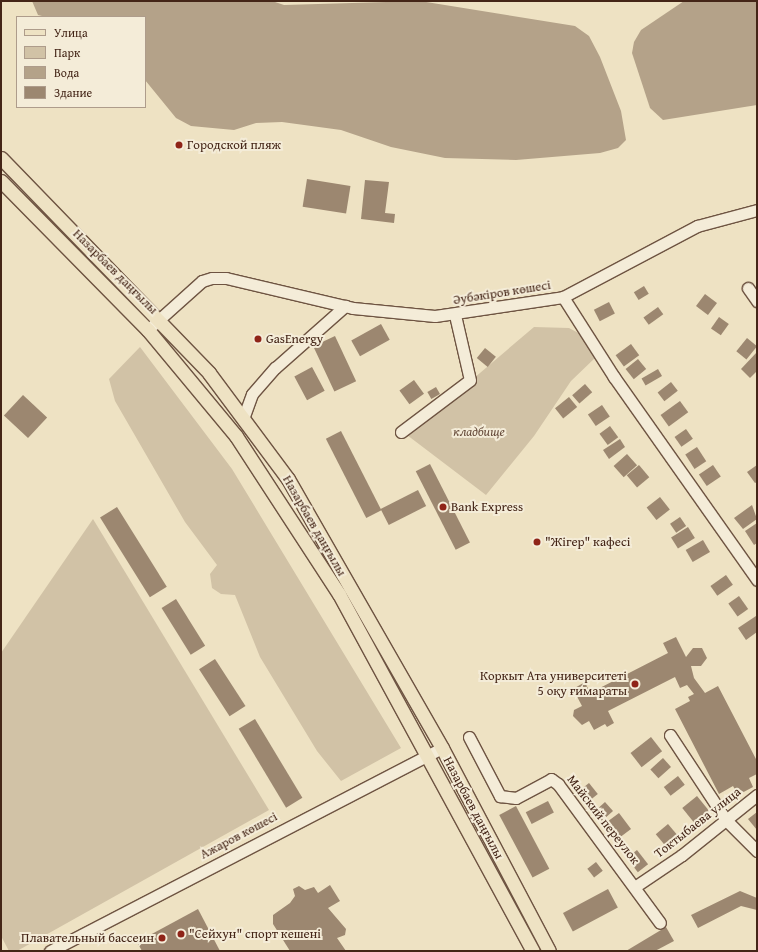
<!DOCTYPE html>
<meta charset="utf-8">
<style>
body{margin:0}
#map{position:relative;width:758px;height:952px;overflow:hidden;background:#eee2c3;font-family:"Gentium Book Plus",serif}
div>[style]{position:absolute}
.green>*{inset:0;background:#d1c2a6}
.water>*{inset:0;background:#b4a289}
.building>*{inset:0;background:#9c8770;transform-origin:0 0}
.roads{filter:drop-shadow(1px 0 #6e5442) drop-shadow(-1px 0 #6e5442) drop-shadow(0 1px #6e5442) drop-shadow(0 -1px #6e5442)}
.minor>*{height:11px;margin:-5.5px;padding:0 5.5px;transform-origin:5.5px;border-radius:5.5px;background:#f4ecd8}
.major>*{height:13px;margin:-6.5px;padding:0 6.5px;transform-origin:6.5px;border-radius:6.5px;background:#eee2c3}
.dots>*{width:11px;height:11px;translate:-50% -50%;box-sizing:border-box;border:2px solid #f4ecd8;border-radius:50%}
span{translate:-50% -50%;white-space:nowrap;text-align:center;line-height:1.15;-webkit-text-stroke:4px #f4ecd8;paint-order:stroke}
.poi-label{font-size:13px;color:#442517}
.left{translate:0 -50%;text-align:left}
.right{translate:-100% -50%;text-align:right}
.street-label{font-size:13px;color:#442517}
.park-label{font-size:13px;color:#674c3b;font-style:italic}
.frame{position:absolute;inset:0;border:2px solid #442517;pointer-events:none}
.legend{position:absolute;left:16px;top:16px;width:130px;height:92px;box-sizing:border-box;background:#f4ecd8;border:1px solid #ae9c8b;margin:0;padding:5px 7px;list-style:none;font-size:12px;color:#442517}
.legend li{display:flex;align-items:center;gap:8px;height:20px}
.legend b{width:20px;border:1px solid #ae9c8b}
</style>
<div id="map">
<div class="green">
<i style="clip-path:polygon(534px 327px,569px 328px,584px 336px,596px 357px,571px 381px,534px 436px,486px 495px,407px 435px)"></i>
<i style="clip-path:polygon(140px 347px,232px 469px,401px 748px,341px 781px,317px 751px,260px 657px,235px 595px,221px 594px,212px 588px,210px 574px,217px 565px,185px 522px,115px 401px,109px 379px)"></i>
<i style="clip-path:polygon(93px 519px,269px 810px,17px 951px,9px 951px,1px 936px,1px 653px)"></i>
</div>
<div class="water">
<i style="clip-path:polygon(32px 1px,272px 1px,284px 5px,420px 1px,575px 26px,589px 36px,600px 57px,621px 111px,626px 140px,618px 148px,600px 153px,516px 160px,445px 158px,391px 147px,341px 130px,282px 122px,256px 123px,234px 130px,191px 126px,176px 118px,145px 80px,145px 17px,46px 17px,38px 15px)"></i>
<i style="clip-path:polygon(684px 1px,757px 1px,757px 105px,663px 120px,650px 108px,632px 53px,634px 42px,641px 30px)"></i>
</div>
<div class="building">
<i style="left:307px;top:179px;width:44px;height:28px;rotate:9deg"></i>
<i style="clip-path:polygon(365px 180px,389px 182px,385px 213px,395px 214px,394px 223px,361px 219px)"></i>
<i style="left:644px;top:286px;width:9px;height:12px;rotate:58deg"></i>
<i style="left:705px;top:294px;width:15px;height:15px;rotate:37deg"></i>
<i style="left:609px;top:302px;width:13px;height:17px;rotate:63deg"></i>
<i style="left:658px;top:307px;width:9px;height:18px;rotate:54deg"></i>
<i style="left:719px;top:317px;width:12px;height:14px;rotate:35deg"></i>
<i style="left:381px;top:324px;width:18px;height:34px;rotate:61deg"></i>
<i style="left:335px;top:336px;width:50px;height:24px;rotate:65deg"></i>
<i style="left:747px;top:338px;width:13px;height:17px;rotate:39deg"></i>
<i style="left:631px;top:344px;width:14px;height:19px;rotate:54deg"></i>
<i style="left:485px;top:348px;width:14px;height:13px;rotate:39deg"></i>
<i style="clip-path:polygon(757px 352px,757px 371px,750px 378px,741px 369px)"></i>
<i style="left:638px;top:359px;width:13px;height:16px;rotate:51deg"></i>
<i style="left:312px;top:367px;width:27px;height:20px;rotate:62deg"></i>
<i style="left:658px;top:369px;width:8px;height:19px;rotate:60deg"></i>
<i style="left:414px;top:380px;width:17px;height:18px;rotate:54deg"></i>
<i style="left:671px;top:382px;width:11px;height:17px;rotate:52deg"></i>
<i style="left:585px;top:384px;width:11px;height:17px;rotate:49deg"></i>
<i style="left:436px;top:387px;width:8px;height:10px;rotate:60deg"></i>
<i style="left:23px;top:395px;width:33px;height:28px;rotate:43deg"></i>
<i style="left:569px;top:397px;width:13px;height:18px;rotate:51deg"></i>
<i style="left:680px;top:401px;width:14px;height:24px;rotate:54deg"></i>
<i style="left:602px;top:405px;width:14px;height:17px;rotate:56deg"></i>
<i style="left:610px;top:426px;width:14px;height:13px;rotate:54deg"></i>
<i style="left:686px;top:429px;width:12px;height:14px;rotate:55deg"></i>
<i style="left:341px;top:431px;width:89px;height:17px;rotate:63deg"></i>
<i style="clip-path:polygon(620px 439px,625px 447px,609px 459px,603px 450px)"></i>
<i style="left:697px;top:447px;width:17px;height:14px;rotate:57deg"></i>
<i style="left:627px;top:454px;width:15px;height:18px;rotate:48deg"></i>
<i style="left:430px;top:464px;width:88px;height:16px;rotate:63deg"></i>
<i style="left:639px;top:465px;width:16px;height:16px;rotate:50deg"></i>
<i style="left:713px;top:465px;width:14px;height:17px;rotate:56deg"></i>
<i style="clip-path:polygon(757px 465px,757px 482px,755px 483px,747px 472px)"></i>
<i style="left:418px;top:490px;width:18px;height:42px;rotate:63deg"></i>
<i style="left:660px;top:497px;width:16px;height:17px;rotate:52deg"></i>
<i style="clip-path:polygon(752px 505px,757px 519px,743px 529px,734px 518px)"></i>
<i style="left:117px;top:507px;width:94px;height:20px;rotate:58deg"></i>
<i style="left:680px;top:517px;width:11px;height:12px;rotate:56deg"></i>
<i style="clip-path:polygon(757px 523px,757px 543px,754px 545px,745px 531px)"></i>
<i style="left:688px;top:527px;width:13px;height:20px;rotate:58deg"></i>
<i style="left:703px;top:540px;width:14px;height:20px;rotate:60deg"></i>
<i style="left:726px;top:575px;width:12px;height:19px;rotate:55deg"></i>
<i style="left:739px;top:596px;width:16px;height:13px;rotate:55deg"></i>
<i style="left:176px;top:599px;width:55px;height:17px;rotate:58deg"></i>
<i style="clip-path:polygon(756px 616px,757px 632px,746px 640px,738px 628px)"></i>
<i style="clip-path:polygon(676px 637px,686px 657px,693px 648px,702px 648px,707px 658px,701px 666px,691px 666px,694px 678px,705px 693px,718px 686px,757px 761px,757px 774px,749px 778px,753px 787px,738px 795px,733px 786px,719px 794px,675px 709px,690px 701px,688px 697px,694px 694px,687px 685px,680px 688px,675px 677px,608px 711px,614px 723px,607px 727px,605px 724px,594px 730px,589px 721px,582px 725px,573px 716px,574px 710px,582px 706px,573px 689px,585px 682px,590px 693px,668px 653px,663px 643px)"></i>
<i style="left:215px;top:659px;width:56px;height:19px;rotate:57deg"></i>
<i style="left:255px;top:719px;width:92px;height:19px;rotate:59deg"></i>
<i style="left:651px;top:737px;width:18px;height:26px;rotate:52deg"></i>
<i style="left:663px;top:758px;width:12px;height:17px;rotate:48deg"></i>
<i style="left:678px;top:776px;width:11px;height:18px;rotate:52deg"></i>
<i style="left:589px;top:783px;width:14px;height:16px;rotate:51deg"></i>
<i style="left:697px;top:796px;width:19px;height:19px;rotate:51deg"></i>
<i style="left:548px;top:801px;width:13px;height:25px;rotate:63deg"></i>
<i style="left:605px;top:802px;width:12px;height:16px;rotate:48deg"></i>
<i style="left:516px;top:806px;width:71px;height:19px;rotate:62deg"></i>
<i style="clip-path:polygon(757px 812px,757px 830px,748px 819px)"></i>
<i style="left:619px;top:813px;width:20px;height:18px;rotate:53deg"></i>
<i style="left:668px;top:824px;width:17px;height:16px;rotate:50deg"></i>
<i style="left:637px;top:850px;width:18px;height:13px;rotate:52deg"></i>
<i style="left:596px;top:862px;width:11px;height:11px;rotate:52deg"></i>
<i style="clip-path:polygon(330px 885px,340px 901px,328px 908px,346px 929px,345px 935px,337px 938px,346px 951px,290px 951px,273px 924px,273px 915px,290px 903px,295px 896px,293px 889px,299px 886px,305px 890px,314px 887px,318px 893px)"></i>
<i style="left:608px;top:889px;width:21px;height:51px;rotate:62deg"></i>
<i style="clip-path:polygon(740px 891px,757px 898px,757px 910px,741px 906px,698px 928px,691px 915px)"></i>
<i style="clip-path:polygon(198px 909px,220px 951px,142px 951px,137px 942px)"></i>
<i style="clip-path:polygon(666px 927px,674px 941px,655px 951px,626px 951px)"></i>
</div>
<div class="roads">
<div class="minor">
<i style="left:748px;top:288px;width:16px;rotate:55deg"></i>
<i style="left:563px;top:297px;width:95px;rotate:57.5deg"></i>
<i style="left:614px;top:377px;width:248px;rotate:54.8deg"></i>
<i style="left:153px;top:325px;width:66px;rotate:-41.9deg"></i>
<i style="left:202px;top:281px;width:10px;rotate:-17deg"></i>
<i style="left:212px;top:278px;width:14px"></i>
<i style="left:226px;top:278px;width:130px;rotate:13.3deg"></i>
<i style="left:353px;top:308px;width:82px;rotate:5.6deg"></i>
<i style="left:435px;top:316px;width:129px;rotate:-8.4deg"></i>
<i style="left:563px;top:297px;width:152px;rotate:-27.9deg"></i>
<i style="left:697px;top:226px;width:62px;rotate:-14.9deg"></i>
<i style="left:244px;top:416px;width:23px;rotate:-70deg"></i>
<i style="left:252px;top:394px;width:35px;rotate:-49deg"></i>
<i style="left:275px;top:368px;width:94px;rotate:-41.5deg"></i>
<i style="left:401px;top:432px;width:86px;rotate:-37deg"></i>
<i style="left:470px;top:380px;width:67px;rotate:-103deg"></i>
<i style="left:670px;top:735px;width:102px;rotate:56.6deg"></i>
<i style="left:726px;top:820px;width:44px;rotate:45deg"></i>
<i style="left:469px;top:737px;width:67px;rotate:62.3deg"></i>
<i style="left:500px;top:796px;width:16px;rotate:7deg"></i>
<i style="left:516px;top:798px;width:40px;rotate:-28deg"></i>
<i style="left:551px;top:779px;width:9px;rotate:36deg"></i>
<i style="left:558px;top:784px;width:172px;rotate:53.7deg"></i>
<i style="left:636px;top:886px;width:55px;rotate:-34deg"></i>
<i style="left:682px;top:855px;width:96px;rotate:-38.7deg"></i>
<i style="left:50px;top:951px;width:441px;rotate:-27.4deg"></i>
</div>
<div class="major">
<i style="left:1px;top:158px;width:299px;rotate:45.9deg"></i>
<i style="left:209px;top:373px;width:132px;rotate:53.3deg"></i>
<i style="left:288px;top:479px;width:310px;rotate:60.2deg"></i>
<i style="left:442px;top:748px;width:229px;rotate:62.2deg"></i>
<i style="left:1px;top:181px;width:209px;rotate:45.4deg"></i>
<i style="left:148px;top:330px;width:138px;rotate:50.3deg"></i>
<i style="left:236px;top:436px;width:189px;rotate:56.9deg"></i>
<i style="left:339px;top:594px;width:406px;rotate:61.5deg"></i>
</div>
</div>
<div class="dots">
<i style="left:179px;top:145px;background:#8f2418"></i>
<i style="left:258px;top:339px;background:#8f2418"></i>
<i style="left:443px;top:507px;background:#8f2418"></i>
<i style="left:537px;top:542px;background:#8f2418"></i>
<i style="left:635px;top:684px;background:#8f2418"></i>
<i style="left:181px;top:934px;background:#8f2418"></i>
<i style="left:162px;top:938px;background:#8f2418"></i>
</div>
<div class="poi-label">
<span class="left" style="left:187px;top:145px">Городской пляж</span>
<span class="left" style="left:266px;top:339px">GasEnergy</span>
<span class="left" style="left:451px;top:507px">Bank Express</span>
<span class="left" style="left:545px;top:542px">"Жігер" кафесі</span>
<span class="right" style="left:627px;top:684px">Коркыт Ата университеті<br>5 оқу ғимараты</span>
<span class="left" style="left:189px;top:934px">"Сейхун" спорт кешені</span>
<span class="right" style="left:154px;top:938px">Плавательный бассеин</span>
</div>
<div class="street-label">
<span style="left:115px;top:272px;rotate:45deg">Назарбаев даңғылы</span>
<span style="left:502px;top:293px;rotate:-9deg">Әубәкіров көшесі</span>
<span style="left:314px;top:526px;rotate:60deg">Назарбаев даңғылы</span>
<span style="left:473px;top:808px;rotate:62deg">Назарбаев даңғылы</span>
<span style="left:603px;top:820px;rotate:52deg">Майский переулок</span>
<span style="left:698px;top:823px;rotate:-38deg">Токтыбаева улица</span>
<span style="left:239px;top:836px;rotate:-28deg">Ажаров көшесі</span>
</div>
<div class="park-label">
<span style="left:479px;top:432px">кладбище</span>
</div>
<div class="frame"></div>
<ul class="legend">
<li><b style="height:5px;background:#eee2c3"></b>Улица</li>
<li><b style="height:11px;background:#d1c2a6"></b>Парк</li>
<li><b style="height:11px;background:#b4a289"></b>Вода</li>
<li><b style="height:11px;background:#9c8770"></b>Здание</li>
</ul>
</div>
